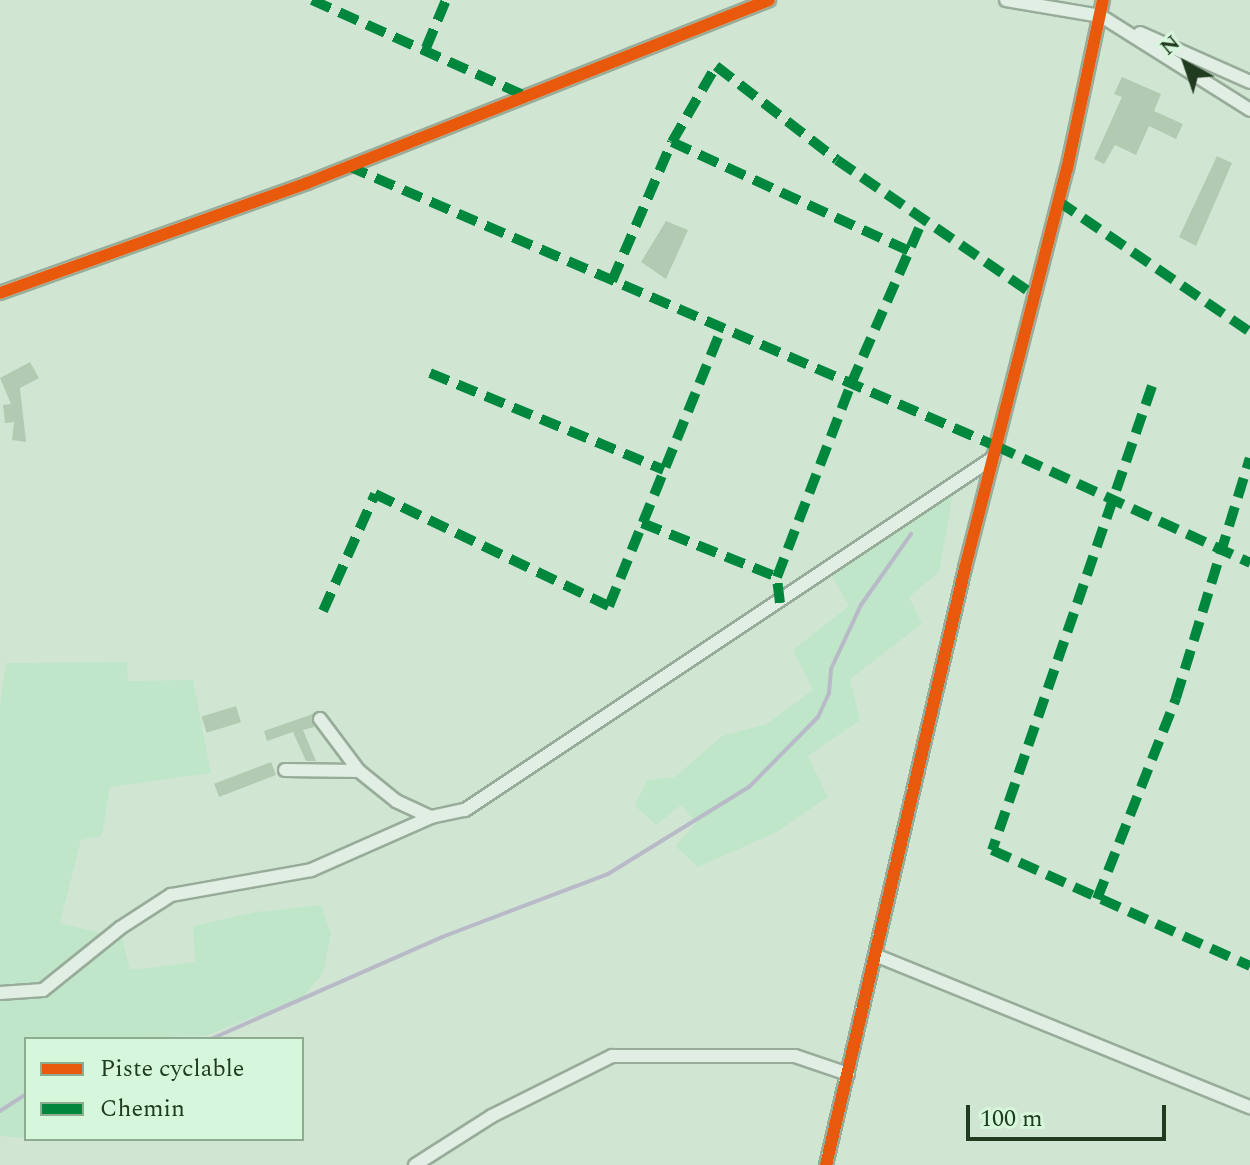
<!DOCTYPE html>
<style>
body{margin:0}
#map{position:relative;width:1250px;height:1165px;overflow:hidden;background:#d0e6d3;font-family:Spectral,serif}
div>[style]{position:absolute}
.farmland>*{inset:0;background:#c0e6ca}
.stream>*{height:4px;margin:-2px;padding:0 2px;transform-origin:2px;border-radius:2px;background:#b8bac8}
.building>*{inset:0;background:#b2cab1;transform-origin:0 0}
.roads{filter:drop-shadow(2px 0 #98ac9a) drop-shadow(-2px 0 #98ac9a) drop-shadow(0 2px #98ac9a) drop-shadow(0 -2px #98ac9a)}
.street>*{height:12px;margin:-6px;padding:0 6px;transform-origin:6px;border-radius:6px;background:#e1eee3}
.quiet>*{height:10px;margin-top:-5px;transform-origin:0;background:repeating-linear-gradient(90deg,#00873e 0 20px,transparent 0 30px)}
.cycleway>*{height:12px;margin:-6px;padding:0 6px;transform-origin:6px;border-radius:6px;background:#e8590c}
span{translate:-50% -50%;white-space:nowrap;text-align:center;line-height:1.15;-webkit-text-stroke:6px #d6f7dc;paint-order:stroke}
.legend{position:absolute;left:24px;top:1037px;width:280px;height:104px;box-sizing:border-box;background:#d6f7dc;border:2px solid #8dac90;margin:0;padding:10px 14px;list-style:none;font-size:24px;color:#203b1f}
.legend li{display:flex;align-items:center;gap:16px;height:40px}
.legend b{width:40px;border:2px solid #8dac90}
.north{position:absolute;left:1146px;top:24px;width:80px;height:80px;-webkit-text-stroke:6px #d6f7dc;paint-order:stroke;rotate:320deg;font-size:22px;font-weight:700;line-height:32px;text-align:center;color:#203b1f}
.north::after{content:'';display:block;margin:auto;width:28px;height:36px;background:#203b1f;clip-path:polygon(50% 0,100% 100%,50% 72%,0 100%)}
.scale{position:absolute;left:966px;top:1105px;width:200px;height:36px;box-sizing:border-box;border:4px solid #203b1f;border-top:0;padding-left:10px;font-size:24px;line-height:28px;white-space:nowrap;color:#203b1f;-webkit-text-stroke:6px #d6f7dc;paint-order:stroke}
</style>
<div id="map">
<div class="farmland">
<i style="clip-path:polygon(953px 493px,939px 572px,909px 597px,922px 624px,850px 679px,860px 720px,808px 756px,828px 797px,775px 833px,698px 867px,675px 846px,696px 823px,681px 805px,656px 825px,635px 806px,647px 780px,675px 777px,722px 736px,767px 724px,813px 690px,793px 650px,849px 606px,831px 575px)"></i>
<i style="clip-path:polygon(127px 662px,128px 681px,193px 680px,211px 773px,110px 787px,102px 836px,81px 840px,60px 923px,122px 938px,130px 970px,195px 962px,193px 926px,256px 912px,321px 905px,331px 934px,323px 973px,301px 999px,205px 1036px,26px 1039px,26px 1138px,0 1136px,0 705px,6px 663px)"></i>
</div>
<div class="stream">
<i style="left:211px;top:1039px;width:253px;rotate:-23.8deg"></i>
<i style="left:442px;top:937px;width:178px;rotate:-20.8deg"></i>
<i style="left:608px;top:874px;width:166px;rotate:-31.7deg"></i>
<i style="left:749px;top:787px;width:98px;rotate:-45.4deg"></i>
<i style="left:818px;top:717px;width:26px;rotate:-65deg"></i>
<i style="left:829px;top:693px;width:24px;rotate:-85deg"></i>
<i style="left:831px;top:669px;width:71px;rotate:-64.9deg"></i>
<i style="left:861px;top:605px;width:87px;rotate:-54.8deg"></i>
<i style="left:0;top:1111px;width:31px;rotate:-33deg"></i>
</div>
<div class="building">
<i style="clip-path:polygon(1122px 77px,1161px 94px,1154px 111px,1183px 124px,1176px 139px,1149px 126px,1136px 155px,1115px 145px,1104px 164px,1094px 159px,1122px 97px,1114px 94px)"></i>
<i style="clip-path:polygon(1217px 156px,1232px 163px,1196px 246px,1179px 237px)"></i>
<i style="clip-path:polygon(666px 221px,688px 230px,666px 279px,641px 262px)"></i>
<i style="clip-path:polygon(30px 362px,39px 378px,20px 388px,26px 442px,12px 440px,14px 422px,5px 423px,3px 405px,11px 404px,0 378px)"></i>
<i style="left:236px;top:706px;width:17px;height:36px;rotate:73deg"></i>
<i style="clip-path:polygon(313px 714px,314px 727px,303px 730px,316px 761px,306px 761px,293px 732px,267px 741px,264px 731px)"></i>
<i style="left:271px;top:762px;width:14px;height:61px;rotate:69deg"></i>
</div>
<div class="roads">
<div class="street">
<i style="left:1006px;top:0;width:96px;rotate:9.6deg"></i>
<i style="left:1101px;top:16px;width:176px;rotate:32.2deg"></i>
<i style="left:1140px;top:33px;width:120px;rotate:24deg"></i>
<i style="left:0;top:293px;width:326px;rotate:-19.7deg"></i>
<i style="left:307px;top:183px;width:497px;rotate:-21.6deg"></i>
<i style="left:320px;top:719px;width:65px;rotate:53.1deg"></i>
<i style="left:359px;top:771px;width:48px;rotate:39deg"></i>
<i style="left:396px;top:801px;width:38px;rotate:25deg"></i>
<i style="left:431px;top:817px;width:35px;rotate:-12deg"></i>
<i style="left:465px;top:810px;width:635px;rotate:-33.69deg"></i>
<i style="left:285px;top:770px;width:74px;rotate:0.8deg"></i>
<i style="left:875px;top:955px;width:405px;rotate:22.1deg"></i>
<i style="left:0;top:993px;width:43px;rotate:-4deg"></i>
<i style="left:43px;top:990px;width:99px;rotate:-38.8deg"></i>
<i style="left:120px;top:928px;width:61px;rotate:-32.9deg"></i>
<i style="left:171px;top:895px;width:142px;rotate:-10.1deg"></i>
<i style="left:311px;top:870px;width:131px;rotate:-23.8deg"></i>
<i style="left:415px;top:1165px;width:91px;rotate:-32.5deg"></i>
<i style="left:492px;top:1116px;width:134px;rotate:-26.6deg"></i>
<i style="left:612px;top:1056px;width:183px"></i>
<i style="left:795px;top:1056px;width:56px;rotate:18.8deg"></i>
<i style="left:826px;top:1165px;width:613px;rotate:-76.89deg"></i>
<i style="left:965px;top:568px;width:412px;rotate:-75.7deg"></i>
<i style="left:1067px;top:169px;width:173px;rotate:-78deg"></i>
</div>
</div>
<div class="quiet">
<i style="left:312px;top:0;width:231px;rotate:24.2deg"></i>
<i style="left:426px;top:48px;width:52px;rotate:-67.4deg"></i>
<i style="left:672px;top:142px;width:261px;rotate:24.7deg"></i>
<i style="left:348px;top:166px;width:706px;rotate:23.37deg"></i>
<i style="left:996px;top:446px;width:280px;rotate:24.7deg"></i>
<i style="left:1058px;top:201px;width:232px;rotate:34.3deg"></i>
<i style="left:612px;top:281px;width:151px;rotate:-66.7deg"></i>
<i style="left:672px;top:142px;width:88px;rotate:-59.9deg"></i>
<i style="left:716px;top:66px;width:153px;rotate:37.8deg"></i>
<i style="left:837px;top:160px;width:235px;rotate:34.4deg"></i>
<i style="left:430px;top:373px;width:253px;rotate:22.5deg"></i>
<i style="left:1152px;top:386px;width:491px;rotate:109deg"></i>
<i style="left:992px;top:850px;width:283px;rotate:24.2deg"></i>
<i style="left:642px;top:523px;width:145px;rotate:21.8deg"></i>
<i style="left:780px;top:603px;width:26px;rotate:-97deg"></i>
<i style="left:777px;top:577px;width:207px;rotate:-69deg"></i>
<i style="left:851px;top:384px;width:180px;rotate:-66.4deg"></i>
<i style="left:323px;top:611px;width:128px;rotate:-66deg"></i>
<i style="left:375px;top:494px;width:259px;rotate:25.6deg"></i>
<i style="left:609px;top:606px;width:300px;rotate:-67.9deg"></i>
<i style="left:1097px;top:899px;width:216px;rotate:-68.5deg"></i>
<i style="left:1176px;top:698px;width:251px;rotate:-72.9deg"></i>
</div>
<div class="cycleway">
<i style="left:0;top:293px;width:326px;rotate:-19.7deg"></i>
<i style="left:307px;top:183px;width:497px;rotate:-21.6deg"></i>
<i style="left:826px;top:1165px;width:613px;rotate:-76.89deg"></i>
<i style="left:965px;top:568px;width:412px;rotate:-75.7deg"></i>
<i style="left:1067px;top:169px;width:173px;rotate:-78deg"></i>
</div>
<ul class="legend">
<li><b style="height:10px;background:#e8590c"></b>Piste cyclable</li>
<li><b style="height:10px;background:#00873e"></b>Chemin</li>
</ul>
<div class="north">N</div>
<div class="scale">100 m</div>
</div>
